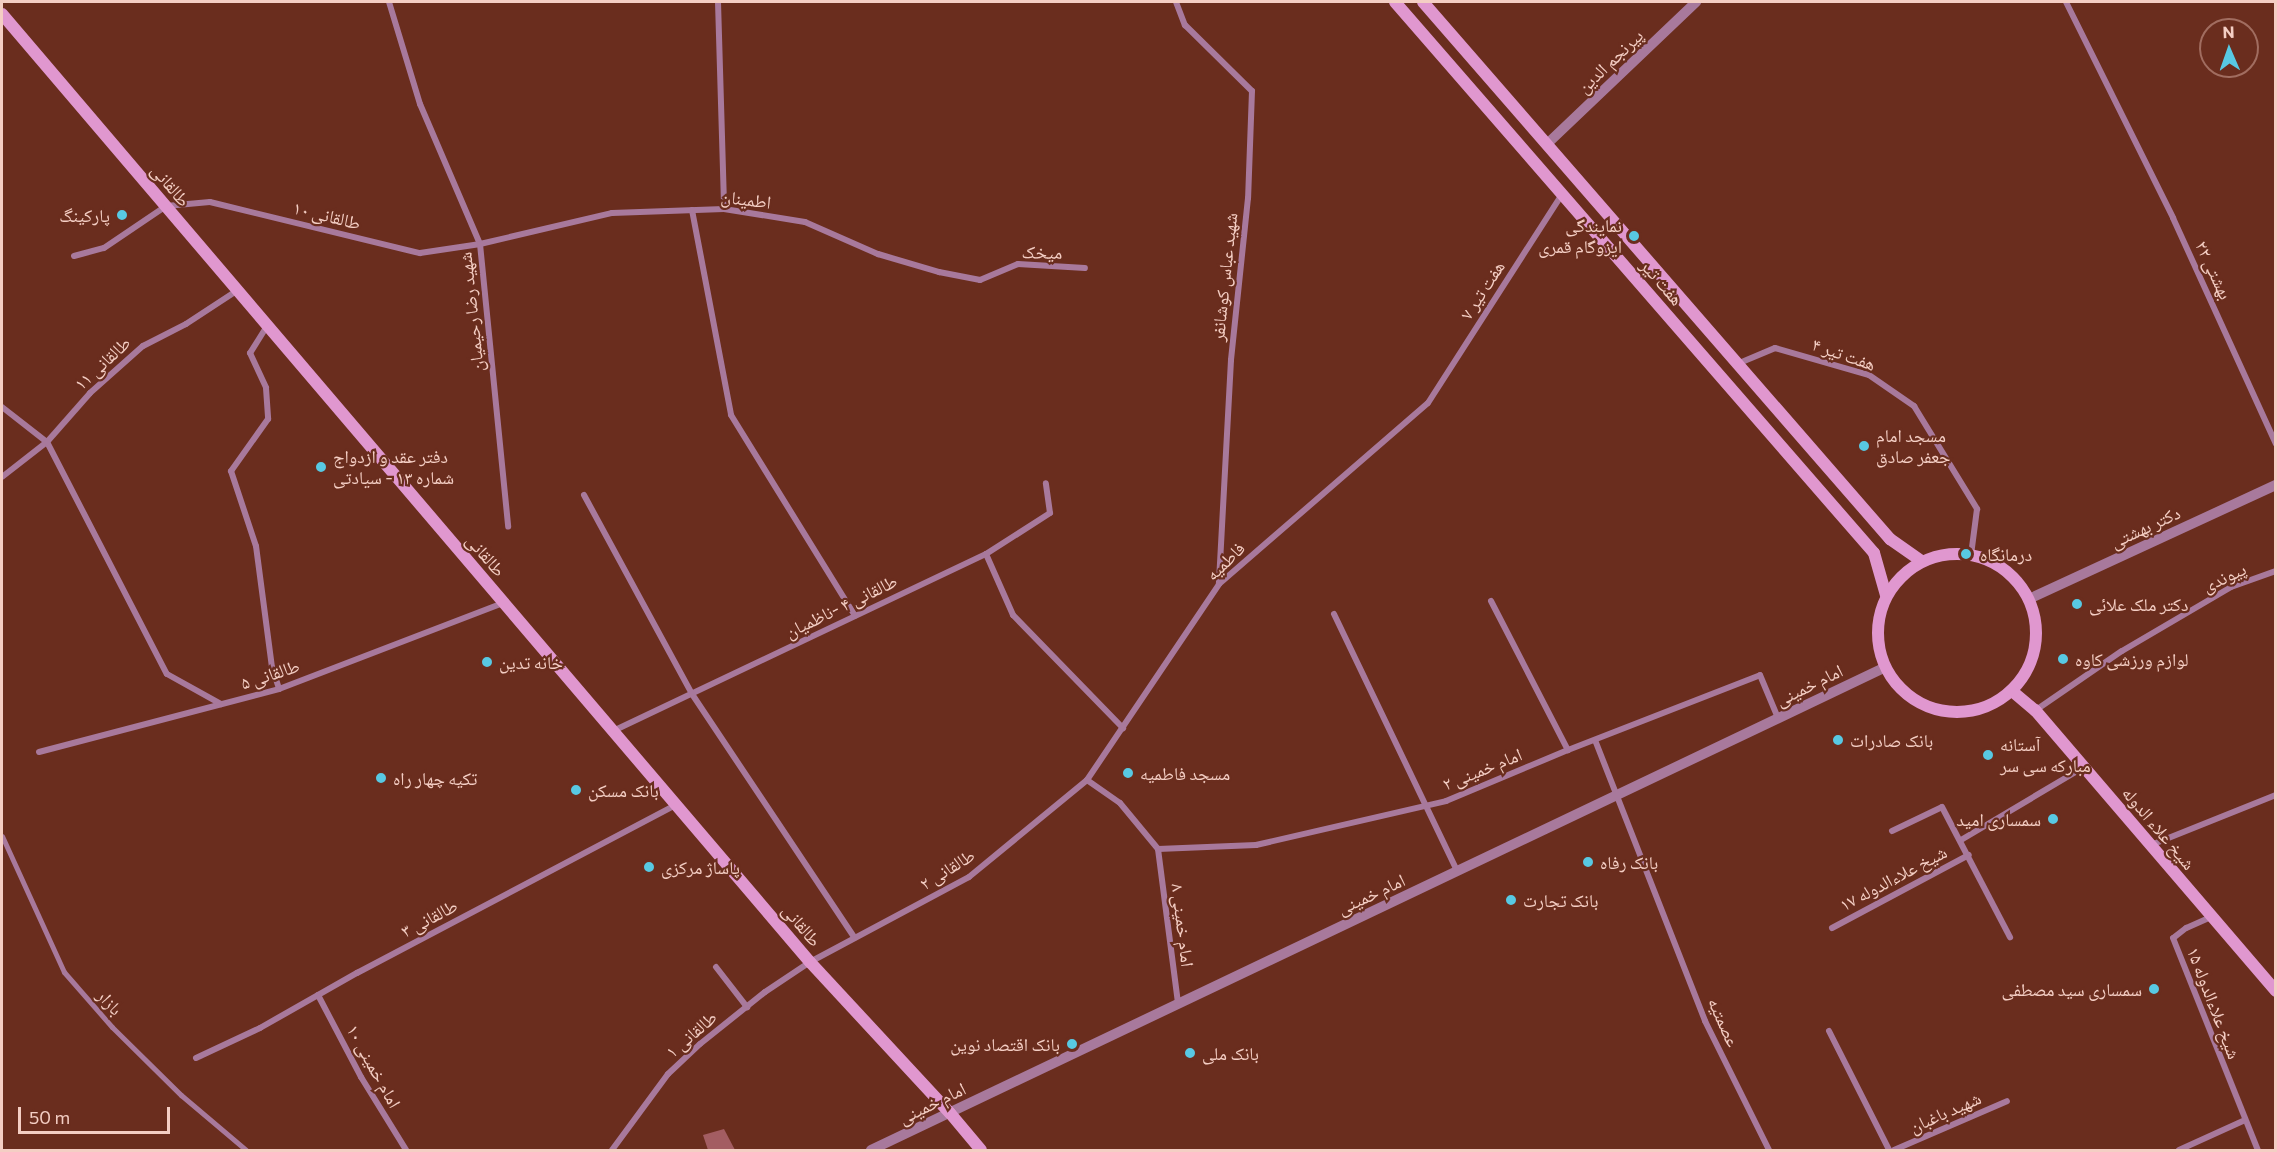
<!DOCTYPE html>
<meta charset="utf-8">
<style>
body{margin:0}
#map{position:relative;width:2277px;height:1152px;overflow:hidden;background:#6a2d1e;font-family:Commissioner,"Noto Naskh Arabic",sans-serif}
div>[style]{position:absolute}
.building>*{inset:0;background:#a35d62}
.pedestrian>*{height:5px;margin:-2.5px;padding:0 2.5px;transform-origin:2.5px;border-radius:2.5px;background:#a8799c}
.minor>*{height:6px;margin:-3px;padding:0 3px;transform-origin:3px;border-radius:3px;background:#a8799c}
.tertiary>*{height:10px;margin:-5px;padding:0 5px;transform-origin:5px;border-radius:5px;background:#a8799c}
.secondary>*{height:12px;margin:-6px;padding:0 6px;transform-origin:6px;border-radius:6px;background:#e097cf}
.secondary>.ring{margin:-6px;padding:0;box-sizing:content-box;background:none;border:12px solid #e097cf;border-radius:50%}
.dots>*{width:16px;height:16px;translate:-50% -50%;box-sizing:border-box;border:3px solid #6a2d1e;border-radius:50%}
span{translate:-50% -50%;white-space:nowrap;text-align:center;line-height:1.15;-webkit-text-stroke:4.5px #6a2d1e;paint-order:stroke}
.street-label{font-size:18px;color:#f4cec4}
.poi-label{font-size:18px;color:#f4cec4}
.right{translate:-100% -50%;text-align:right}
.left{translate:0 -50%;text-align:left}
.frame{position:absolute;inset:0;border:3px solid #f4cec4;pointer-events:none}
.north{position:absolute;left:2199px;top:18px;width:60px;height:60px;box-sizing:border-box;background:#6a2d1e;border:2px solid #a16d60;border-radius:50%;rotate:358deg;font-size:16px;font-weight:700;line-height:24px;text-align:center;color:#f4cec4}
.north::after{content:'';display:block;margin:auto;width:21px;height:27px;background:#58c9e3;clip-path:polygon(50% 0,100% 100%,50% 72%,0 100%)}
.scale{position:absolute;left:18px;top:1107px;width:152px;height:27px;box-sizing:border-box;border:3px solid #f4cec4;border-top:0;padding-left:8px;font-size:18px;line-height:21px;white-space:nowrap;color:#f4cec4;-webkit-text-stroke:4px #6a2d1e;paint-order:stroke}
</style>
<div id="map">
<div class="building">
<i style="clip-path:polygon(724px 1129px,735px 1150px,708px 1150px,703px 1135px)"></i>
</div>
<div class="pedestrian">
<i style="left:2px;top:836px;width:149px;rotate:65.5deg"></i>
<i style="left:64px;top:972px;width:73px;rotate:48.9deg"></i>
<i style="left:112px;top:1027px;width:97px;rotate:44.6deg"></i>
<i style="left:181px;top:1095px;width:85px;rotate:40.2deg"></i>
</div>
<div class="minor">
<i style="left:389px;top:2px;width:107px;rotate:73.1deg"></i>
<i style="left:420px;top:104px;width:152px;rotate:66.8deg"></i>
<i style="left:480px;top:244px;width:284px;rotate:84.3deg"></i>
<i style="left:718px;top:2px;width:207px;rotate:88.3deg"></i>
<i style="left:1176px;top:2px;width:25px;rotate:69deg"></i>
<i style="left:1185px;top:25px;width:94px;rotate:44.6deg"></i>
<i style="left:1252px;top:91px;width:107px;rotate:92.1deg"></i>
<i style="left:1248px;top:198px;width:163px;rotate:96deg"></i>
<i style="left:1231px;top:360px;width:224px;rotate:93.1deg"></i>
<i style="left:2066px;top:2px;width:241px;rotate:63.6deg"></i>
<i style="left:2173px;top:218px;width:248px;rotate:65.5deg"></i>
<i style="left:692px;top:210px;width:209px;rotate:79.2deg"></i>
<i style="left:731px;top:415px;width:236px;rotate:58.3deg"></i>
<i style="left:74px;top:256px;width:31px;rotate:-15deg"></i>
<i style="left:104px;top:248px;width:75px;rotate:-34.1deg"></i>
<i style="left:166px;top:206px;width:44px;rotate:-5.2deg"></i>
<i style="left:210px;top:202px;width:216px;rotate:13.7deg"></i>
<i style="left:420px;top:253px;width:61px;rotate:-8.5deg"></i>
<i style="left:480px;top:244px;width:136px;rotate:-13.2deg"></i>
<i style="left:612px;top:213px;width:112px;rotate:-2deg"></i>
<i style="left:724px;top:209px;width:82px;rotate:9.1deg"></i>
<i style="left:805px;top:222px;width:80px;rotate:23.7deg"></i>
<i style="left:878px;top:254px;width:64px;rotate:16.4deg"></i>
<i style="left:939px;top:272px;width:42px;rotate:11deg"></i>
<i style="left:980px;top:280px;width:41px;rotate:-22.8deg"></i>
<i style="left:1018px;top:264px;width:67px;rotate:3.4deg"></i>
<i style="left:267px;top:326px;width:32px;rotate:122deg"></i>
<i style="left:250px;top:353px;width:38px;rotate:65deg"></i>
<i style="left:266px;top:388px;width:31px;rotate:86deg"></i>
<i style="left:268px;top:419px;width:64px;rotate:125.4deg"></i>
<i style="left:231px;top:471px;width:79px;rotate:71.6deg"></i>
<i style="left:256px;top:546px;width:122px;rotate:82.5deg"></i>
<i style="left:272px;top:667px;width:23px;rotate:72deg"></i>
<i style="left:1737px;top:364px;width:41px;rotate:-22.8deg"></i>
<i style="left:1775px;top:348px;width:98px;rotate:16deg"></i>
<i style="left:1869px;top:375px;width:55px;rotate:34.6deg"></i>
<i style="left:1914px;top:406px;width:121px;rotate:58.5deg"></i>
<i style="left:1977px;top:509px;width:46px;rotate:97.4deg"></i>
<i style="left:2px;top:407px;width:57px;rotate:37.9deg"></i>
<i style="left:47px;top:442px;width:261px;rotate:62.7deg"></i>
<i style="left:167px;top:674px;width:62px;rotate:29.1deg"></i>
<i style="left:2px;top:477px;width:57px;rotate:-37.9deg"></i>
<i style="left:47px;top:442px;width:65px;rotate:-48.7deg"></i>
<i style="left:90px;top:393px;width:71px;rotate:-41.6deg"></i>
<i style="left:143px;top:346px;width:48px;rotate:-27.1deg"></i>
<i style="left:186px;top:324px;width:62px;rotate:-33.2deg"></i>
<i style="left:584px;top:495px;width:226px;rotate:61.5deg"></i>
<i style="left:692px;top:694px;width:293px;rotate:56.3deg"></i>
<i style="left:986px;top:554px;width:67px;rotate:66.1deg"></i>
<i style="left:1013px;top:615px;width:158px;rotate:45.8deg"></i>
<i style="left:1491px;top:601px;width:168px;rotate:62.7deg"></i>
<i style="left:1334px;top:614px;width:285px;rotate:64.4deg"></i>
<i style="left:2036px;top:710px;width:104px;rotate:-34.5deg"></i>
<i style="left:2122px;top:651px;width:126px;rotate:-30.4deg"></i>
<i style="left:2231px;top:587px;width:48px;rotate:-19.6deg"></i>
<i style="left:613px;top:731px;width:413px;rotate:-25.4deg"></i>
<i style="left:986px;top:554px;width:76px;rotate:-32.6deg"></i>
<i style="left:1050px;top:513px;width:30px;rotate:-98deg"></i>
<i style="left:1595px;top:740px;width:302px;rotate:68.6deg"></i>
<i style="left:1705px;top:1021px;width:144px;rotate:63.6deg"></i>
<i style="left:39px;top:752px;width:248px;rotate:-14.7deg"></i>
<i style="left:279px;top:689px;width:240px;rotate:-21deg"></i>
<i style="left:1087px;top:780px;width:40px;rotate:34.9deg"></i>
<i style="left:1120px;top:803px;width:60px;rotate:50.4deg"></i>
<i style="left:1892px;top:831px;width:55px;rotate:-25.6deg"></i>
<i style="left:1942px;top:807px;width:147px;rotate:62.4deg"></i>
<i style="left:1961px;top:840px;width:143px;rotate:-30.7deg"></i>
<i style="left:2151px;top:845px;width:135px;rotate:-21.8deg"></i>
<i style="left:1158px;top:849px;width:98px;rotate:-2.3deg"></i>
<i style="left:1256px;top:845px;width:195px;rotate:-13deg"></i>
<i style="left:1446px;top:801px;width:132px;rotate:-22.7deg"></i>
<i style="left:1568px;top:750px;width:206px;rotate:-21.3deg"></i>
<i style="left:1760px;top:675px;width:47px;rotate:67.3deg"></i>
<i style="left:1158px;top:849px;width:156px;rotate:82.6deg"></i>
<i style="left:2211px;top:917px;width:27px;rotate:156deg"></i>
<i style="left:2186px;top:928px;width:16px;rotate:142deg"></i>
<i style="left:2173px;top:938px;width:228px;rotate:68.2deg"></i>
<i style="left:1832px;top:928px;width:155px;rotate:-28.1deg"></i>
<i style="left:716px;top:967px;width:51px;rotate:52.2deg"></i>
<i style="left:318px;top:995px;width:93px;rotate:62.3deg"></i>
<i style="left:361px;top:1077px;width:86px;rotate:58.3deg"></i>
<i style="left:1829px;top:1031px;width:133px;rotate:63.2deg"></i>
<i style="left:196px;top:1058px;width:71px;rotate:-25.1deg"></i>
<i style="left:260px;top:1028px;width:112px;rotate:-29.6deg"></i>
<i style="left:357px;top:973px;width:361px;rotate:-27.8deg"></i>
<i style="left:612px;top:1150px;width:94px;rotate:-53.6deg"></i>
<i style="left:668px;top:1074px;width:44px;rotate:-43.2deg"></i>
<i style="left:700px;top:1044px;width:83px;rotate:-38.7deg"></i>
<i style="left:765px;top:992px;width:54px;rotate:-33.7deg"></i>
<i style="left:810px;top:962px;width:180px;rotate:-28.1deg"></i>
<i style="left:969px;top:877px;width:153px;rotate:-39.4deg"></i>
<i style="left:1087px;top:780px;width:236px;rotate:-56deg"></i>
<i style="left:1219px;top:584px;width:276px;rotate:-40.9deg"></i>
<i style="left:1428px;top:403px;width:248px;rotate:-57.3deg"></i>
<i style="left:1894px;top:1150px;width:123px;rotate:-23.4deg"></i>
<i style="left:2179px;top:1150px;width:72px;rotate:-24.4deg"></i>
</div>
<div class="tertiary">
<i style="left:1547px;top:144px;width:206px;rotate:-43.6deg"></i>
<i style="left:2029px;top:599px;width:272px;rotate:-24.8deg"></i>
<i style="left:871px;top:1150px;width:1122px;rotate:-25.45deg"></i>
</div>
<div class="secondary">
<i style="left:1395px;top:2px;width:730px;rotate:49deg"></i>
<i style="left:1874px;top:553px;width:44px;rotate:74.1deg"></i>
<i style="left:1423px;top:2px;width:712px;rotate:48.99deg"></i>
<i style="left:1890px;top:539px;width:39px;rotate:35deg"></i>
<i style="left:2px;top:14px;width:1246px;rotate:49.56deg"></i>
<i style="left:810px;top:962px;width:206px;rotate:47.2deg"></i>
<i style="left:950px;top:1113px;width:48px;rotate:50deg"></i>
<i class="ring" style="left:1878px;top:554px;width:146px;height:146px"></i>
<i style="left:2012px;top:691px;width:30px;rotate:40deg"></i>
<i style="left:2035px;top:710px;width:370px;rotate:49.4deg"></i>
</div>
<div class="dots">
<i style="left:122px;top:215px;background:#58c9e3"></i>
<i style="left:1634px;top:236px;background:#58c9e3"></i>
<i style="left:1864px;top:446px;background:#58c9e3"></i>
<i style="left:321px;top:467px;background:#58c9e3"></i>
<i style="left:1966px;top:554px;background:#58c9e3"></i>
<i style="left:2077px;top:604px;background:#58c9e3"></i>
<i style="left:2063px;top:659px;background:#58c9e3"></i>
<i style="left:487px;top:662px;background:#58c9e3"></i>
<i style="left:1838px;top:740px;background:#58c9e3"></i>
<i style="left:1988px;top:755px;background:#58c9e3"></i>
<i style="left:1128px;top:773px;background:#58c9e3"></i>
<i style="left:381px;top:778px;background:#58c9e3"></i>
<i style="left:576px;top:790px;background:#58c9e3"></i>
<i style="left:2053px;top:819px;background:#58c9e3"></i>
<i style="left:1588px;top:862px;background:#58c9e3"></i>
<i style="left:649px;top:867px;background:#58c9e3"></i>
<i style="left:1511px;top:900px;background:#58c9e3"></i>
<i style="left:2154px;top:989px;background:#58c9e3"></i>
<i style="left:1072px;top:1044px;background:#58c9e3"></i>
<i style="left:1190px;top:1053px;background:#58c9e3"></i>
</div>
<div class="street-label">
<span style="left:1610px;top:61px;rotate:-44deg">پیرنجم الدین</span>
<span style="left:171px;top:185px;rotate:50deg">طالقانی</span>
<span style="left:746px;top:199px;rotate:7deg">اطمینان</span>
<span style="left:327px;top:215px;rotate:14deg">طالقانی ۱۰</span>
<span style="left:1042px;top:252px;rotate:1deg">میخک</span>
<span style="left:2214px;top:270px;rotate:65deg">بهشتی ۲۲</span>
<span style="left:1224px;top:277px;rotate:-84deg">شهید عباس کوشانفر</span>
<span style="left:1662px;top:282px;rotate:49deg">هفت تیر</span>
<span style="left:1482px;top:290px;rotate:-57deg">هفت تیر ۷</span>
<span style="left:471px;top:312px;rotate:-96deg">شهید رضا رحیمیان</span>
<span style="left:1844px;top:354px;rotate:19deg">هفت تیر ۴</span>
<span style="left:102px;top:363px;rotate:-43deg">طالقانی ۱۱</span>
<span style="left:2145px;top:527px;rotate:-25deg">دکتر بهشتی</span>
<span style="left:486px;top:555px;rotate:49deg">طالقانی</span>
<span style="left:1225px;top:561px;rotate:-44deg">فاطمیه</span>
<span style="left:2224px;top:577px;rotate:-25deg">پیوندی</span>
<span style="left:841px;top:606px;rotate:-26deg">طالقانی ۴ -ناظمیان</span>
<span style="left:270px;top:674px;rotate:-18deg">طالقانی ۵</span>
<span style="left:1809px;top:685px;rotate:-26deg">امام خمینی</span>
<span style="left:1482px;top:769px;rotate:-22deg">امام خمینی ۲</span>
<span style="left:2159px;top:828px;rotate:50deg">شیخ علاء الدوله</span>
<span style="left:947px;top:869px;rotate:-32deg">طالقانی ۲</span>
<span style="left:1893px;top:878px;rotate:-28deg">شیخ علاءالدوله ۱۷</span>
<span style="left:1371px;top:894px;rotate:-25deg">امام خمینی</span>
<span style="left:429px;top:918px;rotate:-28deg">طالقانی ۳</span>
<span style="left:802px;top:925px;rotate:50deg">طالقانی</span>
<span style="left:1183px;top:925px;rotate:83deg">امام خمینی ۸</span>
<span style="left:110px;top:1002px;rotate:48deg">بازار</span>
<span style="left:2214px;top:1003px;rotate:69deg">شیخ علاءالدوله ۱۵</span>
<span style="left:1724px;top:1022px;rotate:66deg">عصمتیه</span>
<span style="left:691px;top:1034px;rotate:-41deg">طالقانی ۱</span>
<span style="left:374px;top:1066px;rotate:61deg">امام خمینی ۱۰</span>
<span style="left:932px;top:1103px;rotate:-26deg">امام خمینی</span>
<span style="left:1945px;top:1112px;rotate:-24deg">شهید باغبان</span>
</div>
<div class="poi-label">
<span class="right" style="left:110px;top:215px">پارکینگ</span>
<span class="right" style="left:1622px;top:236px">نمایندگی<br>ایزوگام قمری</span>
<span class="left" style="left:1876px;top:446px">مسجد امام<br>جعفر صادق</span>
<span class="left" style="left:333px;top:467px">دفتر عقد و ازدواج<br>شماره ۱۳ - سیادتی</span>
<span class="left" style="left:1980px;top:554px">درمانگاه</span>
<span class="left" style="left:2089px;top:604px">دکتر ملک علائی</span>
<span class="left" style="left:2075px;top:659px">لوازم ورزشی کاوه</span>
<span class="left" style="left:499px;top:662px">خانه تدین</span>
<span class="left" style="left:1850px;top:740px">بانک صادرات</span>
<span class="left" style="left:2000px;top:755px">آستانه<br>مبارکه سی سر</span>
<span class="left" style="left:1140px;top:773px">مسجد فاطمیه</span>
<span class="left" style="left:393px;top:778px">تکیه چهار راه</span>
<span class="left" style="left:588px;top:790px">بانک مسکن</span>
<span class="right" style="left:2041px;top:819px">سمساری امید</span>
<span class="left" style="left:1600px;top:862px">بانک رفاه</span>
<span class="left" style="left:661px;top:867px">پاساژ مرکزی</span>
<span class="left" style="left:1523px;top:900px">بانک تجارت</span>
<span class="right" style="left:2142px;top:989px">سمساری سید مصطفی</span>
<span class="right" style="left:1060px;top:1044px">بانک اقتصاد نوین</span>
<span class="left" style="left:1202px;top:1053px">بانک ملی</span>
</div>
<div class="frame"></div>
<div class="north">N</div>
<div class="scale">50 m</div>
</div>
